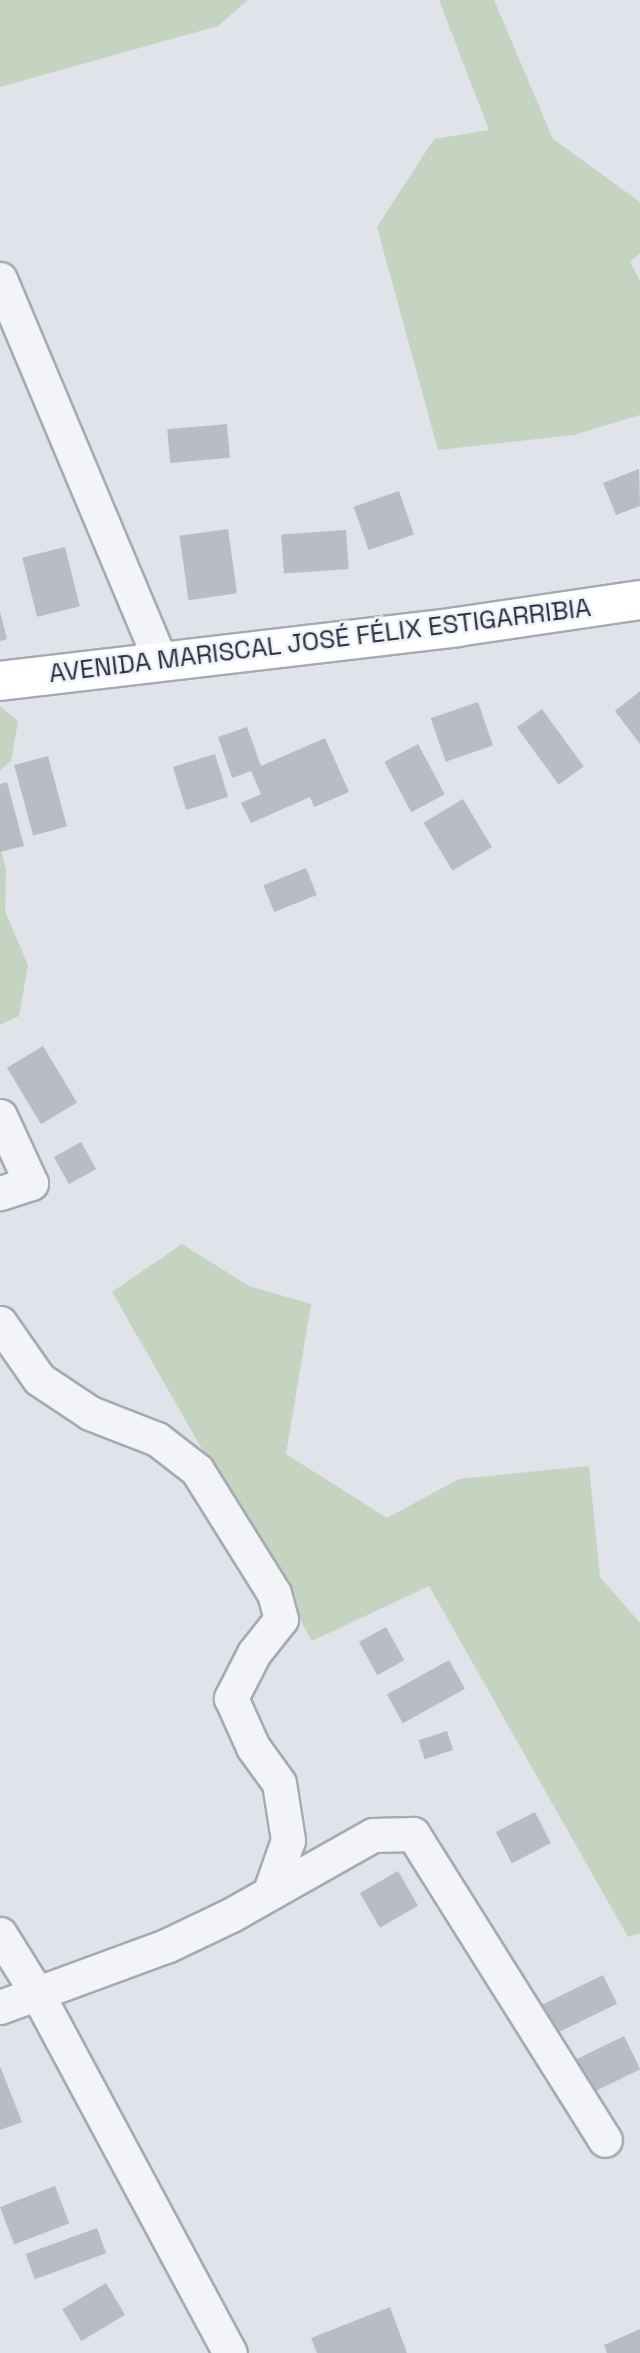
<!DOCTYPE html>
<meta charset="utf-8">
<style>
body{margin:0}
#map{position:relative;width:640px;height:2353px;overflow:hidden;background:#e0e3e9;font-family:"Space Grotesk",sans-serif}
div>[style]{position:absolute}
.green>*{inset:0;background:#c5d3c1}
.building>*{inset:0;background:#b7bcc6;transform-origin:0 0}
.roads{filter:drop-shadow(2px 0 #a5aab3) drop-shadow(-2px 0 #a5aab3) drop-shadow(0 2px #a5aab3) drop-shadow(0 -2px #a5aab3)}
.minor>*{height:33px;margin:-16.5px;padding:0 16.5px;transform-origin:16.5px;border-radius:16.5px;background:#f3f4f7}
.major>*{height:38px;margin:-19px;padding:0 19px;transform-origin:19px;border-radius:19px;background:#fff}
span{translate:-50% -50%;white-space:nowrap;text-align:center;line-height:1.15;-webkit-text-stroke:5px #eff2f7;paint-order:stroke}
.street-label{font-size:26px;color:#283041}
</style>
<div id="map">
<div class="green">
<i style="clip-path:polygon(0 0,248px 0,218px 26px,0 87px)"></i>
<i style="clip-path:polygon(439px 0,494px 0,553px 139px,640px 202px,640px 253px,630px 262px,640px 281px,640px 415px,574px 435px,438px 450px,377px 227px,434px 139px,489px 130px)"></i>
<i style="clip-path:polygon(0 706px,18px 721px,11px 761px,0 770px)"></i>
<i style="clip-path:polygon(0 847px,6px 869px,5px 911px,28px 965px,19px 1016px,0 1025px)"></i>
<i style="clip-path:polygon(182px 1244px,249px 1286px,311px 1304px,286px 1454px,387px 1518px,459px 1479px,589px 1466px,600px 1577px,640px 1623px,640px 1933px,628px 1937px,429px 1586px,312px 1641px,112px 1292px)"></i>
</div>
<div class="building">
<i style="left:227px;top:424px;width:34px;height:60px;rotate:85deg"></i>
<i style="clip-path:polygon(639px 469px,640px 506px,616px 515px,603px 483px)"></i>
<i style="left:399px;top:491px;width:46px;height:48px;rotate:71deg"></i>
<i style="left:228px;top:529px;width:65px;height:49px;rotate:82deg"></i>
<i style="left:346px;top:530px;width:39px;height:65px;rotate:86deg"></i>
<i style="left:65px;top:547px;width:61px;height:44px;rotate:76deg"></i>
<i style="clip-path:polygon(0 612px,7px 639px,0 641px)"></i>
<i style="clip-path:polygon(640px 691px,640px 744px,615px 711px)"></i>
<i style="left:478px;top:702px;width:46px;height:50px;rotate:71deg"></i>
<i style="left:542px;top:709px;width:71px;height:31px;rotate:54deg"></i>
<i style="clip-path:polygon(247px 727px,261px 766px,325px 738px,349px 792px,314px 807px,310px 797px,251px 823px,241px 803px,261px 794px,251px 771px,232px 778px,218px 737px)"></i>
<i style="left:418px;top:744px;width:57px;height:38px;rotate:62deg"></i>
<i style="left:215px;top:754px;width:45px;height:44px;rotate:73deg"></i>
<i style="left:48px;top:756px;width:73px;height:35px;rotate:75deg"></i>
<i style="clip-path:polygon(7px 782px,24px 846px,0 852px,0 784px)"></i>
<i style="left:463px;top:799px;width:56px;height:46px;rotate:59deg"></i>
<i style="left:306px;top:868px;width:29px;height:46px;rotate:68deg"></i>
<i style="left:43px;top:1046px;width:66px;height:42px;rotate:59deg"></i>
<i style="left:81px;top:1142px;width:31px;height:31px;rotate:61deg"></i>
<i style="left:386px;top:1627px;width:38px;height:31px;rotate:61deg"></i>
<i style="left:449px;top:1660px;width:33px;height:71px;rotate:61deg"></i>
<i style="left:447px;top:1731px;width:20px;height:30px;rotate:72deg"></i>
<i style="left:535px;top:1812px;width:35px;height:44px;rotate:63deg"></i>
<i style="left:398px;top:1871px;width:40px;height:44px;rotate:60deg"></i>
<i style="left:603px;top:1975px;width:32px;height:69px;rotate:64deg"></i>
<i style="left:624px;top:2036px;width:37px;height:54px;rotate:64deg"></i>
<i style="clip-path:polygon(0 2066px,22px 2122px,0 2130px)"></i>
<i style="left:55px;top:2186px;width:40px;height:59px;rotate:69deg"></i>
<i style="left:97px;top:2228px;width:27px;height:76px;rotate:70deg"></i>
<i style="left:106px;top:2283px;width:37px;height:51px;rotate:59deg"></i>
<i style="clip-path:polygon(390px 2307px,407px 2353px,317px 2353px,311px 2338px)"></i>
<i style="clip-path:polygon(640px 2329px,640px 2353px,607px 2353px,604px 2345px)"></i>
</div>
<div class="roads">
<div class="minor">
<i style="left:0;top:279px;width:415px;rotate:67.2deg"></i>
<i style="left:0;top:1116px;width:74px;rotate:65.2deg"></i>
<i style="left:31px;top:1183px;width:33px;rotate:162deg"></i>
<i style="left:0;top:1323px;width:68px;rotate:55.1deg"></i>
<i style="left:39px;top:1379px;width:61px;rotate:33.7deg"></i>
<i style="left:90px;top:1413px;width:72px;rotate:21.2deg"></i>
<i style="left:157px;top:1439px;width:51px;rotate:37.8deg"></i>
<i style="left:197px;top:1470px;width:145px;rotate:58deg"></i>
<i style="left:274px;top:1593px;width:27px;rotate:75deg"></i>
<i style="left:281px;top:1619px;width:43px;rotate:128.5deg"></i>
<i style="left:254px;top:1653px;width:51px;rotate:117.1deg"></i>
<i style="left:231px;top:1698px;width:54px;rotate:65.8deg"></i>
<i style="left:253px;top:1747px;width:44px;rotate:54.2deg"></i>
<i style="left:279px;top:1783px;width:58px;rotate:81deg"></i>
<i style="left:288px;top:1840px;width:54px;rotate:109.4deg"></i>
<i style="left:0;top:1934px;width:72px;rotate:58.1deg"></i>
<i style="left:38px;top:1995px;width:406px;rotate:61.8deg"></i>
<i style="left:0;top:2007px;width:177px;rotate:-20.2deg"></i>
<i style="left:166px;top:1946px;width:72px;rotate:-25.5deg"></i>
<i style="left:231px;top:1915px;width:163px;rotate:-29.4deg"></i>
<i style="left:373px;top:1835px;width:40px;rotate:-1.4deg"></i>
<i style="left:413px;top:1834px;width:361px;rotate:57.9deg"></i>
</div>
<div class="major">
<i style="left:0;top:681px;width:460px;rotate:-6.7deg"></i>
<i style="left:457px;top:627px;width:185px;rotate:-8.4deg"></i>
</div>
</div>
<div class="street-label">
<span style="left:320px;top:641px;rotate:-7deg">AVENIDA MARISCAL JOSÉ FÉLIX ESTIGARRIBIA</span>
</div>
</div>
